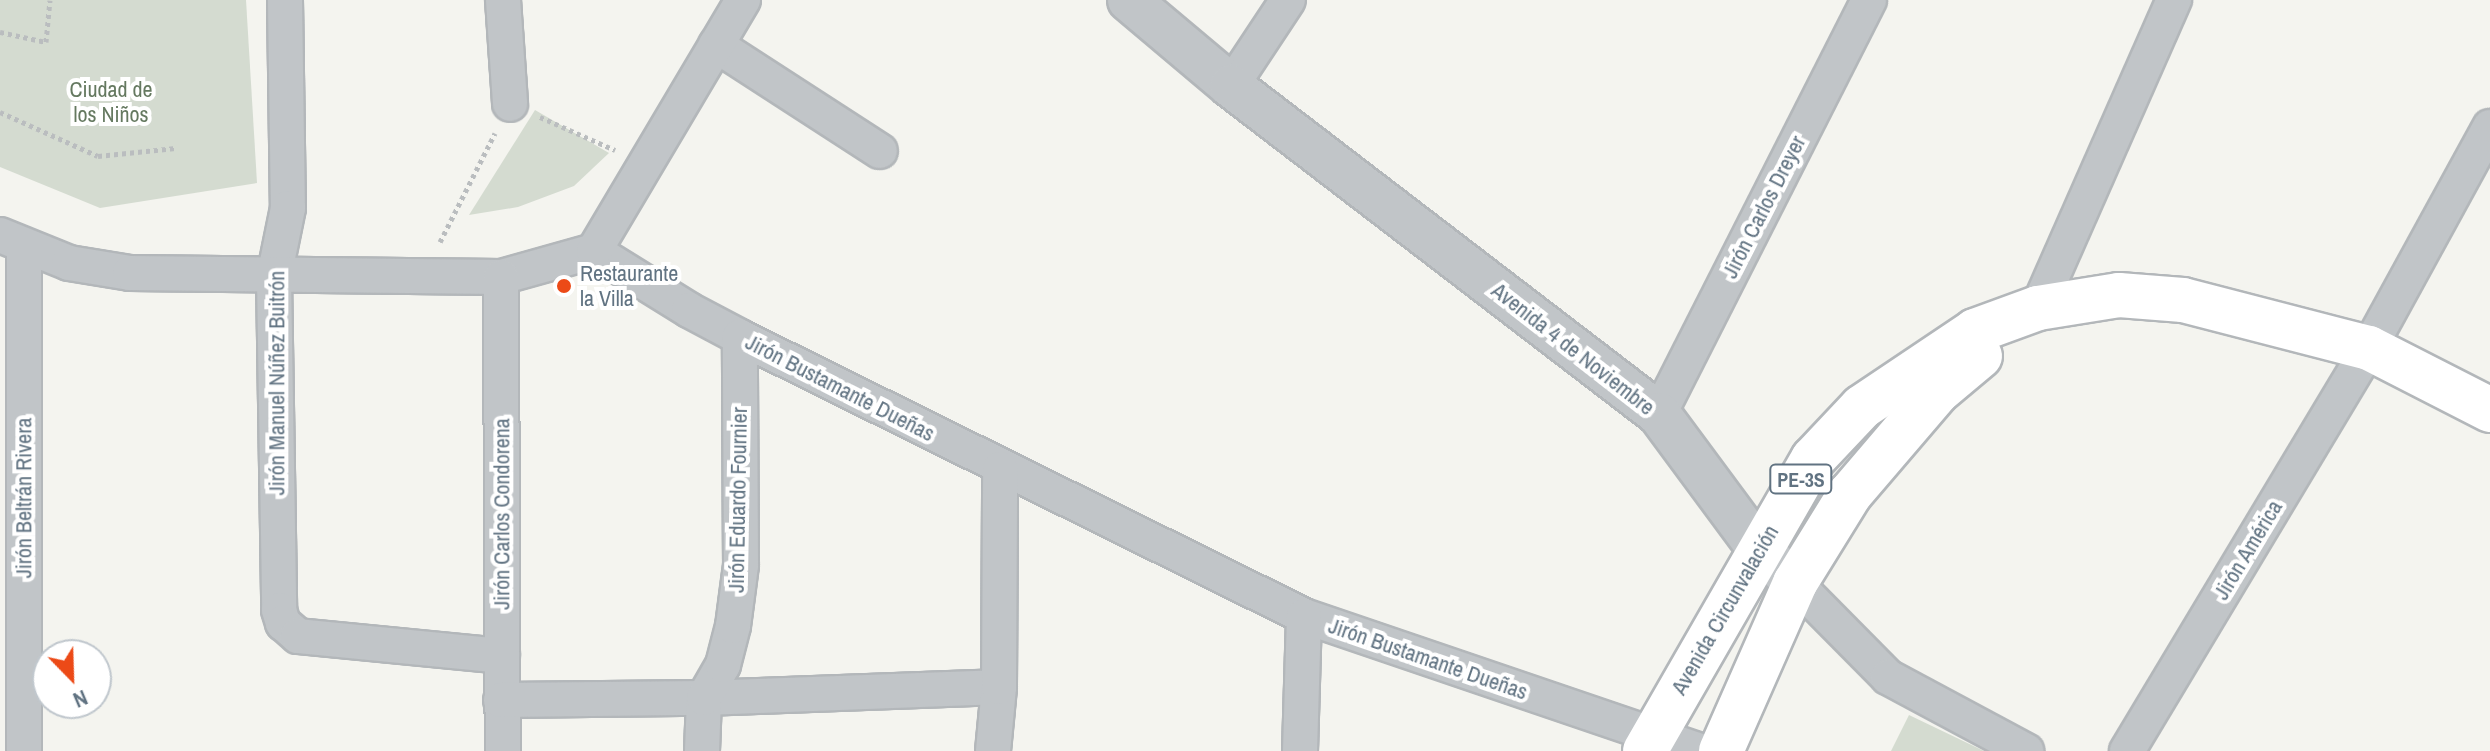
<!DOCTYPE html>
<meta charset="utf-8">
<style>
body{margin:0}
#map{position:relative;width:2490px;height:751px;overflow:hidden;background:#f4f4ef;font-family:"Archivo Narrow",sans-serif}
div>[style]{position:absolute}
.green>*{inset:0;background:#d4dbd0}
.path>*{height:5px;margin-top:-2.5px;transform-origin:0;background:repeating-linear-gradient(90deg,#babdbf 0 4px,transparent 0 8px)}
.roads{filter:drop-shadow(2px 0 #b3b7ba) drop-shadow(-2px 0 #b3b7ba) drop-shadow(0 2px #b3b7ba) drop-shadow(0 -2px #b3b7ba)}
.minor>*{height:34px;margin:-17px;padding:0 17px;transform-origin:17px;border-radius:17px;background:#c1c5c8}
.tertiary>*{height:42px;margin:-21px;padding:0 21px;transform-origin:21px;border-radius:21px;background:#c1c5c8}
.trunk>*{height:44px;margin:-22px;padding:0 22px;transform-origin:22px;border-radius:22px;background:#fff}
.dots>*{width:22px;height:22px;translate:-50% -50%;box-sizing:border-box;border:4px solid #fff;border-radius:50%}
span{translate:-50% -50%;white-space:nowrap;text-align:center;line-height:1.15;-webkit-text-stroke:8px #fff;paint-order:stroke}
.shield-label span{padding:2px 6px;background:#fff;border:2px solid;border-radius:6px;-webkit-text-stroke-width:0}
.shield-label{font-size:20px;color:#617382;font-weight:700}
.park-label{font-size:22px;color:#657960}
.street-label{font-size:22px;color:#617382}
.poi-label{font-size:22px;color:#617382}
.left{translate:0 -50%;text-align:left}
.north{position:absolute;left:32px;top:639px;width:80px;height:80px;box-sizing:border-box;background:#fff;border:2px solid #c0c7cd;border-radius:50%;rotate:157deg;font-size:22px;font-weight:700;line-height:32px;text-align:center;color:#617382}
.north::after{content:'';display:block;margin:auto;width:28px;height:36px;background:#ec4a17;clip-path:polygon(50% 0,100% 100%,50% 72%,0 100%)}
</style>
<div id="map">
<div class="green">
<i style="clip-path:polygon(0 0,246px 0,257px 183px,100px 208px,0 167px)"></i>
<i style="clip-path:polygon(535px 110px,609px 153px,574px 186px,518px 207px,469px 215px)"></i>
<i style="clip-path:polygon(1909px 715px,1984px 751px,1891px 751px)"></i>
</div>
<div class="path">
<i style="left:0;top:32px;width:47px;rotate:12.3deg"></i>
<i style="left:46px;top:42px;width:42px;rotate:-84.6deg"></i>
<i style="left:0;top:112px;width:107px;rotate:24.2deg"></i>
<i style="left:98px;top:156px;width:78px;rotate:-5.9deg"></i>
<i style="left:540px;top:117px;width:82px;rotate:23.7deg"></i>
<i style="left:440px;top:242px;width:122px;rotate:-63.2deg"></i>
</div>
<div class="roads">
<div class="minor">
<i style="left:285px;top:0;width:208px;rotate:89.2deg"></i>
<i style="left:288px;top:208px;width:70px;rotate:101.5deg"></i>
<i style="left:274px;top:277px;width:333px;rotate:89.1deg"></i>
<i style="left:279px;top:610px;width:14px;rotate:73deg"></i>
<i style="left:283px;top:623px;width:20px;rotate:41deg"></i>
<i style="left:298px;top:636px;width:205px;rotate:5.6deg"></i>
<i style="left:503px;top:0;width:104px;rotate:86.1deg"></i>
<i style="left:716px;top:45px;width:195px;rotate:32.9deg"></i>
<i style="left:1231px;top:86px;width:103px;rotate:-56.5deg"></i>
<i style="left:0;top:235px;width:74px;rotate:22.1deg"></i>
<i style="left:69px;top:263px;width:62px;rotate:9.3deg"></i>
<i style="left:130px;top:273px;width:371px;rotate:0.6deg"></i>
<i style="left:501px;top:277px;width:97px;rotate:-15.6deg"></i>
<i style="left:594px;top:251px;width:112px;rotate:31.8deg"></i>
<i style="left:689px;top:310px;width:58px;rotate:27.9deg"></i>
<i style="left:740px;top:337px;width:629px;rotate:26.32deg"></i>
<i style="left:1304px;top:616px;width:419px;rotate:18.8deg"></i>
<i style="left:24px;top:246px;width:505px;rotate:90deg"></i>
<i style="left:594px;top:251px;width:292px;rotate:-59.3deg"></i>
<i style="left:501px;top:277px;width:474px;rotate:89.8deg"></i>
<i style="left:2038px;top:308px;width:337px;rotate:-66.2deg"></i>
<i style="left:1659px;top:414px;width:464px;rotate:-63.1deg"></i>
<i style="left:1795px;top:583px;width:132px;rotate:45.3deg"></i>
<i style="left:1888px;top:677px;width:157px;rotate:28.2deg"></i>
<i style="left:501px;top:700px;width:203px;rotate:-0.6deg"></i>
<i style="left:704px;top:698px;width:295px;rotate:-2.1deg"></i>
<i style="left:702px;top:751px;width:53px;rotate:-87.8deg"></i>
<i style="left:704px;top:698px;width:38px;rotate:-60deg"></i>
<i style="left:723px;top:665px;width:40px;rotate:-75.6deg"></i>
<i style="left:733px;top:626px;width:62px;rotate:-82.5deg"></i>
<i style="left:741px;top:565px;width:228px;rotate:-90.3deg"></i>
<i style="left:993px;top:751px;width:64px;rotate:-84.6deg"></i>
<i style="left:999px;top:687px;width:218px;rotate:-89.7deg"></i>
<i style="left:1300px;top:751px;width:135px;rotate:-88.3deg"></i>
<i style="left:2127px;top:751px;width:470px;rotate:-59deg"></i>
<i style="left:2369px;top:348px;width:252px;rotate:-61.3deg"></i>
</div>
<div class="tertiary">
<i style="left:1129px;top:0;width:133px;rotate:40.1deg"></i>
<i style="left:1231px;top:86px;width:539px;rotate:37.46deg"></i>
<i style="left:1659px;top:414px;width:168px;rotate:53.5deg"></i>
<i style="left:1759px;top:549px;width:34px;rotate:43deg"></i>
</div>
<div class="trunk">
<i style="left:1645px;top:751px;width:337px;rotate:-60.1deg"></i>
<i style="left:1813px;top:459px;width:71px;rotate:-46.7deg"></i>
<i style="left:1862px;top:407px;width:136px;rotate:-33.9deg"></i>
<i style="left:1975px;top:331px;width:67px;rotate:-20.1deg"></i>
<i style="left:2038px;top:308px;width:82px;rotate:-9.1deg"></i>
<i style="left:2119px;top:295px;width:64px;rotate:4.5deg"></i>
<i style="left:2183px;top:300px;width:192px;rotate:14.5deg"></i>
<i style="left:2369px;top:348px;width:136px;rotate:27.1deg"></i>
<i style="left:1721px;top:751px;width:184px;rotate:-66.2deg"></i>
<i style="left:1795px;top:583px;width:105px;rotate:-58.3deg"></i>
<i style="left:1850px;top:494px;width:134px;rotate:-49.5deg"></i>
<i style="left:1937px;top:392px;width:56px;rotate:-39.9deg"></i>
</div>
</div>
<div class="dots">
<i style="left:564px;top:286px;background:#ec4a17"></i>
</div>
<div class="shield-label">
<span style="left:1801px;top:479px">PE-3S</span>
</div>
<div class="park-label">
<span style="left:111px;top:102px">Ciudad de<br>los Niños</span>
</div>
<div class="street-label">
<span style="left:1764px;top:207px;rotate:-63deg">Jirón Carlos Dreyer</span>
<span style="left:1573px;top:349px;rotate:38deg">Avenida 4 de Noviembre</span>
<span style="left:277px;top:383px;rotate:-90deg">Jirón Manuel Núñez Buitrón</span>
<span style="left:840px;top:388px;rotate:27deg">Jirón Bustamante Dueñas</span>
<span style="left:24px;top:498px;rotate:-90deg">Jirón Beltrán Rivera</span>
<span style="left:738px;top:500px;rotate:-89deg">Jirón Eduardo Fournier</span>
<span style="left:502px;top:514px;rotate:-90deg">Jirón Carlos Condorena</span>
<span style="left:2248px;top:550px;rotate:-59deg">Jirón América</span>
<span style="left:1725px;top:610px;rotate:-60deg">Avenida Circunvalación</span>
<span style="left:1428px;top:659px;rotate:19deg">Jirón Bustamante Dueñas</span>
</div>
<div class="poi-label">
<span class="left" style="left:580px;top:286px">Restaurante<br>la Villa</span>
</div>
<div class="north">N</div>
</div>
